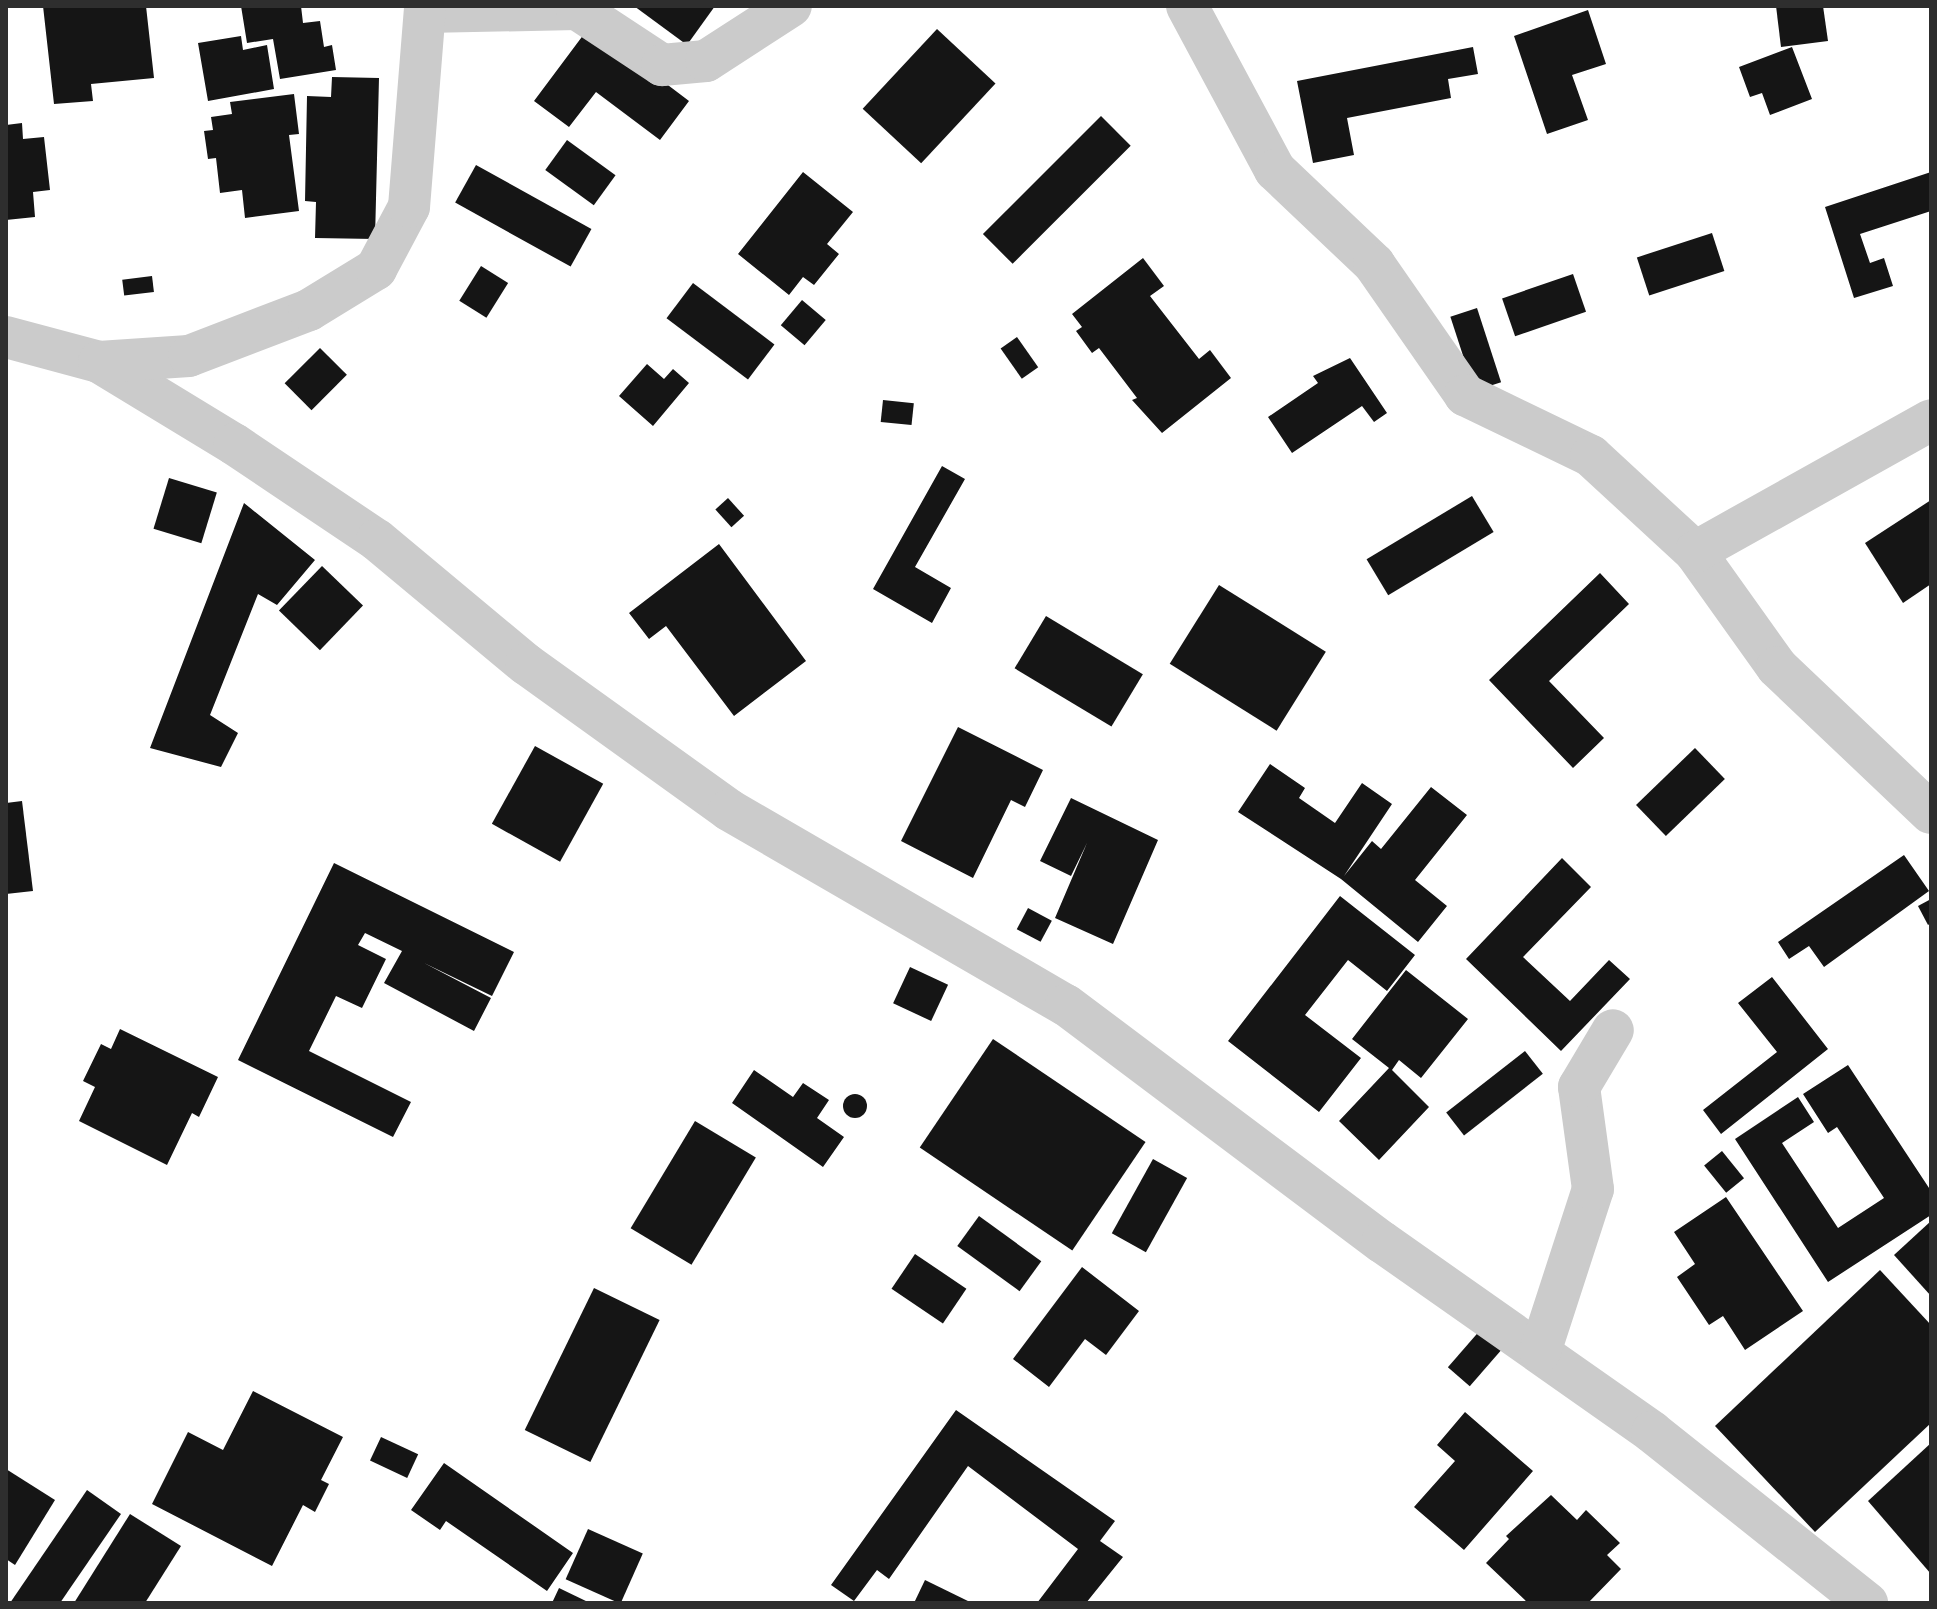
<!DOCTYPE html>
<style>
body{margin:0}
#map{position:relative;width:1937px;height:1609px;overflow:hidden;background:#fff;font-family:"IBM Plex Sans",sans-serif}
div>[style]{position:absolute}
.building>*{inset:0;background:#151515;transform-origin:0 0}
.round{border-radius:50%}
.street>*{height:42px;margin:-21px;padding:0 21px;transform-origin:21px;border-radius:21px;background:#cbcbcb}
span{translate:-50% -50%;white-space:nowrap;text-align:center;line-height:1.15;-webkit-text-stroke:8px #fff;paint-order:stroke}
.frame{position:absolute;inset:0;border:8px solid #2e2e2e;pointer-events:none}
</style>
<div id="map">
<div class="building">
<i style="clip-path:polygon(43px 6px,146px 6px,154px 78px,91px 84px,93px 101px,54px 104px)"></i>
<i style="clip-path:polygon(241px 6px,301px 6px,303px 23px,320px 21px,324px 47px,332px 45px,336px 70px,280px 79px,273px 39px,247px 43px)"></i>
<i style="clip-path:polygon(634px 6px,715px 6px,687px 45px)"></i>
<i style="clip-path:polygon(1776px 6px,1823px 6px,1828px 41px,1781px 47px)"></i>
<i style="clip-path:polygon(1588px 10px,1606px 64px,1572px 75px,1588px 120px,1547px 134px,1514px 36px)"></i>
<i style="clip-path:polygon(590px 26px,689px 101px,660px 140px,596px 92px,569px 127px,534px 101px)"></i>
<i style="left:937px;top:29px;width:80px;height:109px;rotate:43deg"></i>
<i style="clip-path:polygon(241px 36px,243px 50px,267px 45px,274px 89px,208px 101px,198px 43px)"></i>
<i style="clip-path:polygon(1473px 47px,1478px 74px,1448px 79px,1451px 98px,1347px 118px,1354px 155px,1313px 163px,1297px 81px)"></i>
<i style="clip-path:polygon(1792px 47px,1812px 99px,1770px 115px,1762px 93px,1750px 97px,1739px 67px)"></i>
<i style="clip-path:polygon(332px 77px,379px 78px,375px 239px,315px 238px,316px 202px,305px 201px,307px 96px,331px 97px)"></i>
<i style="clip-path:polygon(294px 94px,299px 134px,289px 135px,299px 211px,245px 218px,242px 190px,220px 193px,216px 158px,208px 159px,204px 131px,213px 130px,211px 117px,232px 114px,230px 102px)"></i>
<i style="left:1101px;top:116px;width:42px;height:167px;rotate:45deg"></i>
<i style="clip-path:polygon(22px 123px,23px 139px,44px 137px,50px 190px,33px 192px,35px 217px,6px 220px,6px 125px)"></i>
<i style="left:567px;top:140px;width:60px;height:37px;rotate:36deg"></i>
<i style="left:476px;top:165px;width:132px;height:43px;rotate:29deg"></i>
<i style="clip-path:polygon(803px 172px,853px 212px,827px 244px,839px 254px,814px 285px,803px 277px,789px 295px,738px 254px)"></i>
<i style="clip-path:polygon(1931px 172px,1931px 211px,1860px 234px,1870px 263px,1884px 258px,1893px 286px,1854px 298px,1825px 207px)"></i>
<i style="left:1712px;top:233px;width:40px;height:79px;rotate:72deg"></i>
<i style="clip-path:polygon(1143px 258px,1164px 286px,1150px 296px,1199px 359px,1210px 350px,1231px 378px,1162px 433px,1132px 400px,1137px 398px,1099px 348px,1092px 353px,1076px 331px,1082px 327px,1072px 314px)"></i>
<i style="left:481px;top:266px;width:32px;height:41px;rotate:32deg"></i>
<i style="left:1573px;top:274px;width:40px;height:75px;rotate:71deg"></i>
<i style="left:152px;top:276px;width:16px;height:30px;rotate:83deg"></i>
<i style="left:693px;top:283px;width:102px;height:44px;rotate:37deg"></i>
<i style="left:802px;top:300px;width:31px;height:33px;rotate:40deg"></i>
<i style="left:1477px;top:308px;width:78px;height:28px;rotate:72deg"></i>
<i style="left:1017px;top:337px;width:37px;height:20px;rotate:55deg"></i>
<i style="left:320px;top:348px;width:38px;height:50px;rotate:45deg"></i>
<i style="clip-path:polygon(1350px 358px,1387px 413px,1374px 422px,1362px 406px,1292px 453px,1268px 417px,1318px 383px,1313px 376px)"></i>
<i style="clip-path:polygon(647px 364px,664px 379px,673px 369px,689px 383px,653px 426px,619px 396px)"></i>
<i style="left:883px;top:400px;width:31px;height:22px;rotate:6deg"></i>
<i style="clip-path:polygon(942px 466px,965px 479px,915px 567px,951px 588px,932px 623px,873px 589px)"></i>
<i style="left:169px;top:478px;width:50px;height:53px;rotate:17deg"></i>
<i style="left:1472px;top:496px;width:42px;height:123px;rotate:59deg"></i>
<i style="left:728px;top:498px;width:24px;height:17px;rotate:48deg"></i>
<i style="clip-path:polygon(1931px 500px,1931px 584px,1903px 603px,1865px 543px)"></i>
<i style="clip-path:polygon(244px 503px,315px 560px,277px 605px,258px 594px,210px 715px,238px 733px,221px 767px,150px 748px)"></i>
<i style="clip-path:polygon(719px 544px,806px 661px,734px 716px,666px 626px,649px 639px,629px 613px)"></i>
<i style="left:322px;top:566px;width:57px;height:62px;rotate:44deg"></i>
<i style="clip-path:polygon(1600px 573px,1629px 604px,1549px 681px,1604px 738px,1573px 768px,1489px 680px)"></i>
<i style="left:1219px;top:585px;width:126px;height:93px;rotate:32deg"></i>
<i style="left:1046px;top:616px;width:113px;height:61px;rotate:31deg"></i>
<i style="clip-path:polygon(958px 727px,1043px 770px,1025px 807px,1011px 800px,973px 878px,901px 841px)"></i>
<i style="left:535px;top:746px;width:78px;height:89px;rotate:29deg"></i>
<i style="left:1695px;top:748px;width:43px;height:82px;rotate:46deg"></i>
<i style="clip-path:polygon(1270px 764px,1305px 788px,1299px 798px,1335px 823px,1362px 783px,1392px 804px,1344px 876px,1372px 841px,1381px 849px,1431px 787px,1467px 815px,1415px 880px,1447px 906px,1418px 942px,1341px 879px,1238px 812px)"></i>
<i style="clip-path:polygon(1071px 798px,1158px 840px,1113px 944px,1055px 918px,1087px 843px,1071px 876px,1040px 861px)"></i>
<i style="clip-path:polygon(22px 801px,33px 891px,6px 894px,6px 803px)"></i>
<i style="clip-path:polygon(1904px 855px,1929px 891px,1824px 967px,1809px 946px,1789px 959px,1778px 942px)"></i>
<i style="clip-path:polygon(1562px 858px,1591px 887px,1523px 957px,1570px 1001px,1609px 960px,1630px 979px,1561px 1051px,1466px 959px)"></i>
<i style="clip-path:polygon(334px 863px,514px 952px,492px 996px,424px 963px,491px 998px,474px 1031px,384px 983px,402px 951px,365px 933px,358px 945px,386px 959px,362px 1008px,336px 996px,309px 1051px,411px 1102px,393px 1137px,238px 1060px)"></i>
<i style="clip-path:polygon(1340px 896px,1415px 955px,1387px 991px,1348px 960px,1305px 1015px,1361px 1058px,1319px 1112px,1228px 1041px)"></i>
<i style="clip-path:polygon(1931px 899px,1931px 923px,1928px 925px,1918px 906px)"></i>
<i style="left:1028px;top:908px;width:27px;height:24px;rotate:28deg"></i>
<i style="left:910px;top:967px;width:42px;height:40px;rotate:25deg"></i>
<i style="clip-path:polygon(1406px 970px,1468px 1019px,1421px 1078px,1399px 1060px,1392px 1070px,1429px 1107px,1379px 1160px,1339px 1121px,1389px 1068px,1352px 1039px)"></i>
<i style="clip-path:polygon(1772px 977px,1828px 1049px,1721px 1134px,1703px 1110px,1777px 1052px,1738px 1003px)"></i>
<i style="clip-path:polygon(120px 1029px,218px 1077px,199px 1117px,192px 1113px,167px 1165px,79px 1121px,95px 1087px,83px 1081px,101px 1044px,111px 1049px)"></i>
<i style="left:993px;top:1039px;width:184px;height:131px;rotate:34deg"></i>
<i style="left:1525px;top:1051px;width:29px;height:100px;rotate:52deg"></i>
<i style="clip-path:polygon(1848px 1065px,1931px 1191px,1931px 1215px,1828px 1282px,1735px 1139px,1798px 1097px,1814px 1122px,1782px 1143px,1838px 1228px,1884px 1198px,1837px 1127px,1828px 1133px,1803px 1094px)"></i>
<i style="clip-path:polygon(754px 1070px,793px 1097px,803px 1083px,829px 1100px,817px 1118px,844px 1137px,823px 1167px,732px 1103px)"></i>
<i class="round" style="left:843px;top:1094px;width:24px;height:24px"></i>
<i style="left:695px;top:1121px;width:71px;height:125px;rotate:31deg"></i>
<i style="left:1722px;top:1151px;width:35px;height:23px;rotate:51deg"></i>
<i style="left:1153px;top:1159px;width:39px;height:85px;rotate:29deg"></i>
<i style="clip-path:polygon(1726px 1197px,1803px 1311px,1745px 1350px,1723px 1316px,1709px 1325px,1677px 1277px,1695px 1264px,1674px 1232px)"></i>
<i style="left:979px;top:1216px;width:77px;height:37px;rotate:36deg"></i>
<i style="clip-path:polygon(1931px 1221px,1931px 1296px,1894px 1255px)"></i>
<i style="left:915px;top:1254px;width:62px;height:42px;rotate:34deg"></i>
<i style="clip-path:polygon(1082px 1267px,1139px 1311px,1106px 1355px,1085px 1339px,1049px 1387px,1013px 1359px)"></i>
<i style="clip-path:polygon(1880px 1270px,1931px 1325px,1931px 1423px,1815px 1532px,1715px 1426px)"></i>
<i style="left:594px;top:1288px;width:73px;height:158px;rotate:26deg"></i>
<i style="left:1482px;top:1328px;width:29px;height:52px;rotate:41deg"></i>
<i style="clip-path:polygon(253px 1391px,343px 1437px,321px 1480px,329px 1484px,315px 1512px,303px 1505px,272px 1566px,152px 1504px,188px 1432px,223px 1450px)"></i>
<i style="clip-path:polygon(956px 1410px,1115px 1521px,1100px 1541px,1123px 1557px,1086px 1603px,1037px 1603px,1078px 1549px,968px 1466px,889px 1579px,877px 1570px,854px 1601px,831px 1585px)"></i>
<i style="clip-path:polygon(1465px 1412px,1533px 1471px,1464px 1550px,1414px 1507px,1455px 1461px,1437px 1445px)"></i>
<i style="left:381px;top:1437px;width:41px;height:26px;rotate:25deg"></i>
<i style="clip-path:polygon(1931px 1443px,1931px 1574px,1868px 1501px)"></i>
<i style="clip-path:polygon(444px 1463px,573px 1553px,547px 1591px,446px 1521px,440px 1530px,411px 1510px)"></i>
<i style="clip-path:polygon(6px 1469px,55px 1500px,15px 1565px,6px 1559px)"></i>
<i style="clip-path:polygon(87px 1490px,121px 1514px,60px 1603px,10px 1603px)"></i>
<i style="clip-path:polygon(1551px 1495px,1577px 1520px,1586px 1510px,1620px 1543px,1607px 1555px,1621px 1569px,1588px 1603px,1528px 1603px,1486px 1563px,1509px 1539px,1506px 1536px)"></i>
<i style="clip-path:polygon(130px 1514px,181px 1546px,145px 1603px,74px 1603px)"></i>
<i style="left:588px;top:1529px;width:60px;height:55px;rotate:24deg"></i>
<i style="clip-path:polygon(925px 1580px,972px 1603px,914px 1603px)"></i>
<i style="clip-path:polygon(559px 1588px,590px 1603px,552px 1603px)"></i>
</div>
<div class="street">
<i style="left:1187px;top:6px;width:186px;rotate:61.8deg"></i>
<i style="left:1275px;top:170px;width:137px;rotate:43.5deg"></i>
<i style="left:1374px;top:264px;width:160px;rotate:55.2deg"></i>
<i style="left:1465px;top:395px;width:140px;rotate:25.8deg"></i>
<i style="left:1591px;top:456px;width:142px;rotate:42.7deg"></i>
<i style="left:1695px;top:552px;width:141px;rotate:54.5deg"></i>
<i style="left:1777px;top:667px;width:212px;rotate:43.5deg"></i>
<i style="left:425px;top:12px;width:152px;rotate:-1.1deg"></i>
<i style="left:577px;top:9px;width:102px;rotate:33.4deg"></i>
<i style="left:662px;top:65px;width:44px;rotate:-5.2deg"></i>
<i style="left:706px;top:61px;width:101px;rotate:-32.9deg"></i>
<i style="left:6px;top:337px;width:96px;rotate:15deg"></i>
<i style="left:99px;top:362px;width:158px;rotate:31.3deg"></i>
<i style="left:234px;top:444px;width:172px;rotate:33.9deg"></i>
<i style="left:377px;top:540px;width:194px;rotate:39.8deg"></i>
<i style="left:526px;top:664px;width:250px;rotate:35.7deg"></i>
<i style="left:729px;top:810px;width:389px;rotate:30.1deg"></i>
<i style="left:1066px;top:1005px;width:395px;rotate:36.9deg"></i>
<i style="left:1382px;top:1242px;width:330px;rotate:35.1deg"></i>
<i style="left:1652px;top:1432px;width:275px;rotate:38.5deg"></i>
<i style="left:99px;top:362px;width:90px;rotate:-3.8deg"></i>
<i style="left:189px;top:356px;width:129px;rotate:-21deg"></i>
<i style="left:309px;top:310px;width:79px;rotate:-31.5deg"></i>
<i style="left:376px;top:269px;width:70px;rotate:-62deg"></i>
<i style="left:409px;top:207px;width:202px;rotate:-85.4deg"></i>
<i style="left:1695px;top:552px;width:270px;rotate:-29.2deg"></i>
<i style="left:1540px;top:1352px;width:171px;rotate:-72deg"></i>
<i style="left:1593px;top:1189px;width:103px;rotate:-97.8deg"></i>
<i style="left:1579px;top:1087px;width:66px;rotate:-59.2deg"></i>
</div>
<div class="frame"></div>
</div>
